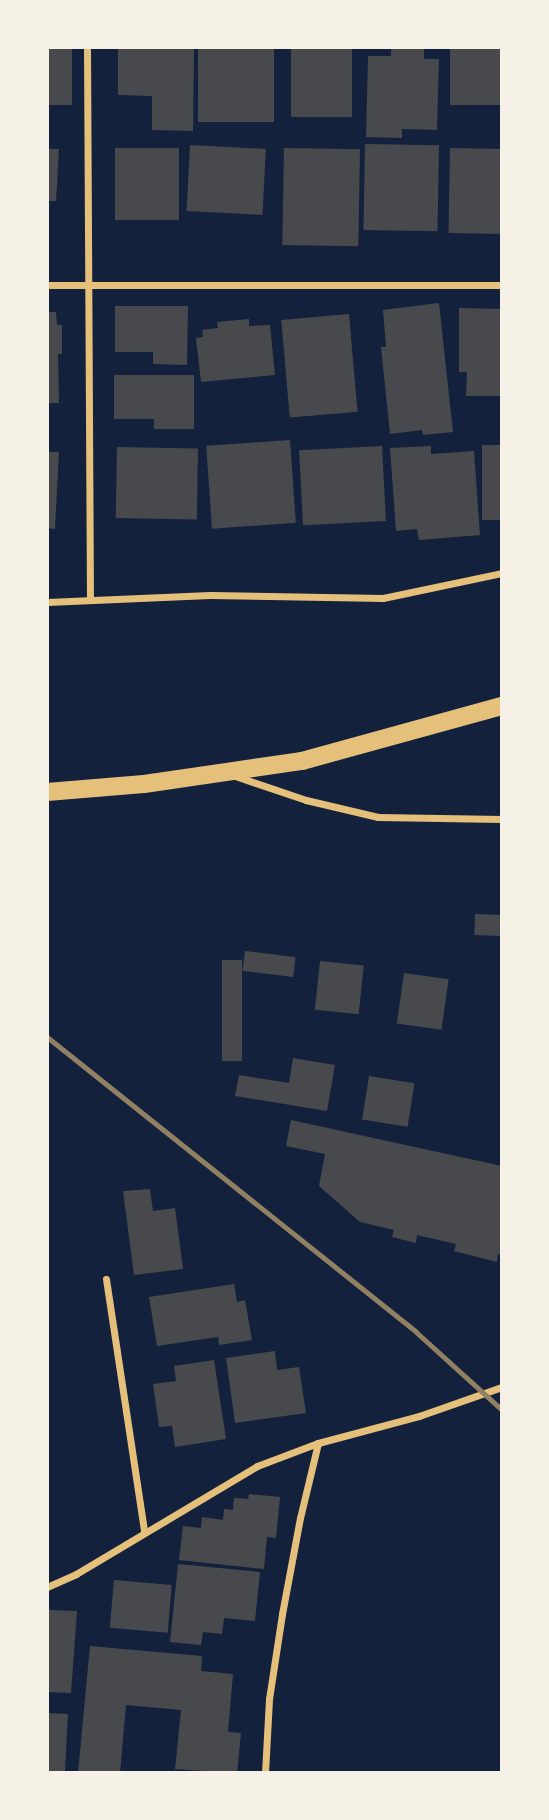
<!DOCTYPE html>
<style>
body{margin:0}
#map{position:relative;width:549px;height:1820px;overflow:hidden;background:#14213d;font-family:Inter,sans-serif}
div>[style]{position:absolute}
.building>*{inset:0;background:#48494c;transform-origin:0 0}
.minor>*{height:7px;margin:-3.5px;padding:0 3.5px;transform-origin:3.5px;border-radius:3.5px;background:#e5c07b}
.primary>*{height:18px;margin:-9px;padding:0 9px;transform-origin:9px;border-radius:9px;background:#e5c07b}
.rail>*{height:5px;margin:-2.5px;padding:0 2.5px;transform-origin:2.5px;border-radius:2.5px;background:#918062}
span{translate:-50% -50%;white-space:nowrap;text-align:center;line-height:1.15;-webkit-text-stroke:5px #f6f1e7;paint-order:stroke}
.frame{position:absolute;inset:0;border:49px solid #f6f1e7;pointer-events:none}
</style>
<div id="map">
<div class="building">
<i style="left:47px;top:47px;width:25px;height:58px"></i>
<i style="clip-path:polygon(118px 47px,194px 47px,193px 131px,152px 130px,152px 96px,118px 95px)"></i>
<i style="left:198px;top:47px;width:76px;height:75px"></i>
<i style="left:291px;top:47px;width:61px;height:70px"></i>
<i style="clip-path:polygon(391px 47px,424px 47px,424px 59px,439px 59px,437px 130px,402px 129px,402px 138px,366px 137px,368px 56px,391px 56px)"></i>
<i style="left:450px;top:47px;width:52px;height:58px"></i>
<i style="left:365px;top:144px;width:74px;height:86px;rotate:1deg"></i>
<i style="left:190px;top:145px;width:76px;height:66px;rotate:3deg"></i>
<i style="left:179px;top:148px;width:72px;height:64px;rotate:90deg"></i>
<i style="left:284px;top:148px;width:76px;height:97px;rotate:1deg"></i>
<i style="left:450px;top:148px;width:52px;height:85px;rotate:1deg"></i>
<i style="clip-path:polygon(47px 149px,59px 149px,56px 201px,47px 201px)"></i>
<i style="clip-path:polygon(439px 303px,453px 432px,423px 435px,422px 430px,390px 434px,381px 347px,386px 347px,383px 310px)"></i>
<i style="clip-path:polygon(115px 306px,188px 306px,187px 365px,153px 364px,153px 352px,115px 352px)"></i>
<i style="clip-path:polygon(459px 308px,502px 309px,502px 396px,466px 396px,467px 372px,459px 372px)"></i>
<i style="clip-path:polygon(47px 312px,56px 312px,57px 325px,62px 325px,62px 354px,58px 354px,59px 403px,47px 403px)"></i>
<i style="left:349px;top:314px;width:98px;height:68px;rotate:85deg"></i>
<i style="clip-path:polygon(249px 319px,249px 326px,270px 325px,275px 375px,201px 382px,196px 338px,203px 337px,202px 330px,218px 328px,217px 322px)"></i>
<i style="clip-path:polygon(114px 375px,194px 375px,194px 429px,154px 429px,154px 419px,114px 419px)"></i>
<i style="left:290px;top:440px;width:83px;height:84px;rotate:86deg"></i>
<i style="left:482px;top:445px;width:20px;height:75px"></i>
<i style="left:382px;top:446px;width:75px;height:83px;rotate:87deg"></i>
<i style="clip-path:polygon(431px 446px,431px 454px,474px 451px,480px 535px,419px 540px,417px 529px,396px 531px,390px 448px)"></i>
<i style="left:117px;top:447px;width:81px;height:71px;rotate:1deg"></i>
<i style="clip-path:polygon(47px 452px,59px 452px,55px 529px,47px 528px)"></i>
<i style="left:475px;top:914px;width:27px;height:21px;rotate:2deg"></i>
<i style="left:245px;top:951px;width:51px;height:20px;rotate:7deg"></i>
<i style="left:222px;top:960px;width:20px;height:101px"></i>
<i style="left:320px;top:961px;width:44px;height:49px;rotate:6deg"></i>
<i style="left:404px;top:973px;width:45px;height:51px;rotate:8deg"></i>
<i style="clip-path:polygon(293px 1058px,335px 1065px,327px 1111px,235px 1096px,239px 1075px,289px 1083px)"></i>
<i style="left:369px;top:1076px;width:46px;height:44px;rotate:9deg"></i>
<i style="clip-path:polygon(291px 1120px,502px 1166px,502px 1255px,498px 1254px,497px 1262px,454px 1251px,456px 1244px,417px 1235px,416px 1243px,392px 1237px,394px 1230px,360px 1222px,319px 1186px,325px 1154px,286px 1146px)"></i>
<i style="clip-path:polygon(150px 1189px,153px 1211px,175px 1208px,183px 1269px,134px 1275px,123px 1191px)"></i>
<i style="clip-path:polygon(234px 1284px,237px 1302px,245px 1300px,252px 1340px,219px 1345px,218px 1337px,157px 1346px,149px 1297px)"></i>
<i style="clip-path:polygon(275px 1351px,277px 1370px,299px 1367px,306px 1413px,235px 1423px,226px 1358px)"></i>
<i style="clip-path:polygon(214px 1360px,226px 1439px,175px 1447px,172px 1426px,159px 1427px,153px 1384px,176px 1381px,174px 1366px)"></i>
<i style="clip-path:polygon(249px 1494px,280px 1497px,276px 1538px,267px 1537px,264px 1569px,179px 1560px,183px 1526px,201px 1528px,202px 1517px,223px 1520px,224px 1509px,233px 1510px,234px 1498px,248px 1499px)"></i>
<i style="clip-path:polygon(178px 1564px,260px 1572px,255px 1621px,224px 1618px,222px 1634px,203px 1632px,201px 1645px,170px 1642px)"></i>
<i style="left:114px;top:1580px;width:58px;height:48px;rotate:5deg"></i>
<i style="clip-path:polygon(47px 1610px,77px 1611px,71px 1693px,47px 1692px)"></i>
<i style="clip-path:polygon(90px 1646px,202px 1656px,201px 1671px,233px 1674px,228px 1732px,241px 1733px,237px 1773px,175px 1769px,181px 1710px,126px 1705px,120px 1773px,78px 1773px)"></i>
<i style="left:47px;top:1713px;width:21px;height:60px;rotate:3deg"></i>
</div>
<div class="minor">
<i style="left:87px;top:47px;width:552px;rotate:89.69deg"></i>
<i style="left:47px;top:285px;width:455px"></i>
<i style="left:47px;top:602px;width:163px;rotate:-2.5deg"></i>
<i style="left:210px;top:595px;width:173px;rotate:1deg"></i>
<i style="left:383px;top:598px;width:122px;rotate:-11.9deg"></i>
<i style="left:235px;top:776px;width:75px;rotate:18.7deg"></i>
<i style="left:306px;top:800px;width:74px;rotate:13.3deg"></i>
<i style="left:378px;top:817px;width:124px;rotate:0.9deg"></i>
<i style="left:106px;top:1279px;width:255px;rotate:81.4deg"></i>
<i style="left:47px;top:1587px;width:32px;rotate:-24deg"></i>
<i style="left:76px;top:1574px;width:211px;rotate:-30.8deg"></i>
<i style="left:257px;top:1466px;width:65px;rotate:-20.7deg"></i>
<i style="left:318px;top:1443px;width:105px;rotate:-15deg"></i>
<i style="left:419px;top:1416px;width:88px;rotate:-19.3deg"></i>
<i style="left:265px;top:1773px;width:74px;rotate:-86.9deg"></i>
<i style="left:269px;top:1699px;width:86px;rotate:-81.3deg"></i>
<i style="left:282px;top:1614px;width:98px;rotate:-79.4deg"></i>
<i style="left:300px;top:1518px;width:77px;rotate:-76.5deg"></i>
</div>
<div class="primary">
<i style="left:47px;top:792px;width:97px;rotate:-4.7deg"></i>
<i style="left:144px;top:784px;width:160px;rotate:-8.3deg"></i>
<i style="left:302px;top:761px;width:207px;rotate:-15.4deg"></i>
</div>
<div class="rail">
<i style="left:47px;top:1037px;width:472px;rotate:38.6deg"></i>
<i style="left:416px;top:1332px;width:116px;rotate:42.2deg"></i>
</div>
<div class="frame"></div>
</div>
